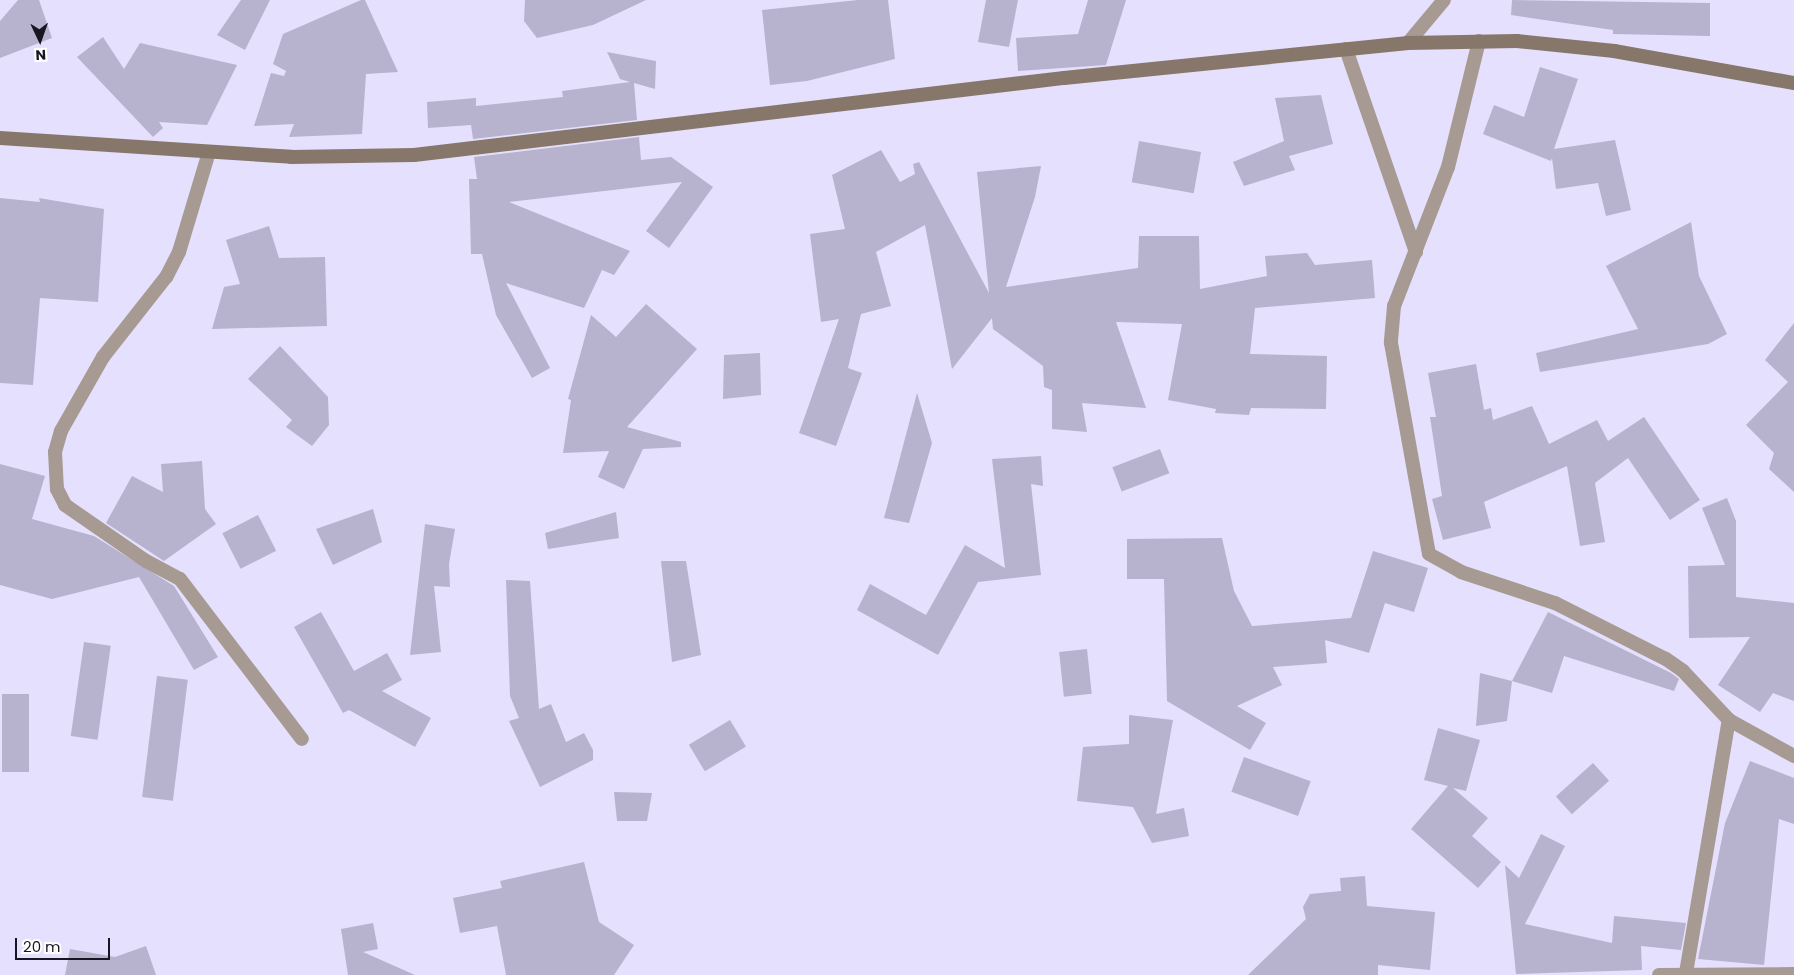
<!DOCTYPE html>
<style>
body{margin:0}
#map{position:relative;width:1794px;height:975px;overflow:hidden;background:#e5e0fd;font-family:Poppins,sans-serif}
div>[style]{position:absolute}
.building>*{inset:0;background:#b7b2ce;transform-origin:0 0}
.minor>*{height:14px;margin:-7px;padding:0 7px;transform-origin:7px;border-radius:7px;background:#a69a92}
.secondary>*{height:14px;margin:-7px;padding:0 7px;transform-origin:7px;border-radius:7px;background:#87776a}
span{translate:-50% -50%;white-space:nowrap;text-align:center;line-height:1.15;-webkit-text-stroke:4.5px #fff;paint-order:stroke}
.north{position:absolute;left:15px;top:15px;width:50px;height:50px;-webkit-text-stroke:4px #fff;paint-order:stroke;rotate:177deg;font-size:14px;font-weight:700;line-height:20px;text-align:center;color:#181620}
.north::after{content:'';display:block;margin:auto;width:18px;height:22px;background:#181620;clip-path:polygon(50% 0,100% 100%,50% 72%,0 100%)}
.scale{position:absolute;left:15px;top:938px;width:95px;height:22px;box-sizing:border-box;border:2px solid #181620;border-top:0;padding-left:6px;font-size:15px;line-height:18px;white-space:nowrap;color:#181620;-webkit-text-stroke:4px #fff;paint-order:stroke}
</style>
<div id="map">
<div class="building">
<i style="clip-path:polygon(18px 0,39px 0,52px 38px,0 58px,0 21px)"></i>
<i style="clip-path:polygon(241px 0,270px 0,245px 50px,217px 35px)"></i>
<i style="clip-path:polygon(361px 0,365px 0,398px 72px,366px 74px,362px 134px,289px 137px,294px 124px,254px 126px,271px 73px,284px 76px,286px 71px,273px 64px,283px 34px)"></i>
<i style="clip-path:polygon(525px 0,646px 0,593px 25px,537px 38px,524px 21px)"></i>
<i style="clip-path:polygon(858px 0,888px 0,895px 59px,807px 81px,770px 85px,762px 10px)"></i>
<i style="clip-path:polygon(986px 0,1018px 0,1009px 47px,978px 42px)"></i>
<i style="clip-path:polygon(1088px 0,1126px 0,1106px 65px,1018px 71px,1016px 38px,1078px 34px)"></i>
<i style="clip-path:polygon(1512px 0,1710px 3px,1710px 36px,1613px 34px,1613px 30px,1511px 15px)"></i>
<i style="clip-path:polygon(103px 37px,124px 69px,140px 43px,237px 65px,207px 125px,159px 122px,163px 128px,153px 137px,77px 57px)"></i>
<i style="clip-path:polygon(607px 52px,656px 61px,655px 89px,634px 83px,637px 120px,473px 139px,471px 125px,428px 128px,427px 102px,476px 98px,476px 106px,563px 97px,562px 91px,630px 82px,620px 79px)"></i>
<i style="clip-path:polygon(1540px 67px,1578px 79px,1554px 149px,1615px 140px,1631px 210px,1606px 216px,1598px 183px,1556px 189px,1552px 158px,1551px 161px,1483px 134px,1494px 105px,1524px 117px)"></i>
<i style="clip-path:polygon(1321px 95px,1333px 144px,1289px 156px,1295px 170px,1244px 186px,1233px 162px,1284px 141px,1275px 98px)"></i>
<i style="clip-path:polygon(639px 137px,641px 160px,671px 157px,713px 187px,669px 248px,646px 231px,682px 182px,509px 202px,630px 251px,614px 275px,602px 270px,584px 308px,506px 283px,550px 368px,532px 378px,496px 315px,482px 254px,471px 254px,469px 179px,477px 179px,474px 157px)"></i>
<i style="left:1139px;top:141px;width:63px;height:42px;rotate:10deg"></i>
<i style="clip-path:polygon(881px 150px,900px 182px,915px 174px,913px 164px,919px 162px,989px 293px,977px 172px,1041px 166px,1035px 197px,1006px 287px,1138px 268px,1139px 236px,1199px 236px,1200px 289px,1267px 276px,1265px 256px,1307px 253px,1315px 265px,1372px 260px,1375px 298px,1255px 308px,1250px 354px,1327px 356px,1326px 409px,1251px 408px,1249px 415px,1215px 413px,1216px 409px,1168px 400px,1182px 324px,1116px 322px,1146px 408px,1082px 403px,1087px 432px,1052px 429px,1052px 390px,1044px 387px,1043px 366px,993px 329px,992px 318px,952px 369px,925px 225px,876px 252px,891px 306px,861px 314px,848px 368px,862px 373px,836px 446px,799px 433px,839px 319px,821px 322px,810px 234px,845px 229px,832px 175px)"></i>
<i style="clip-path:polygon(0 198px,40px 202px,39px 198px,104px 209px,98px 302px,40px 298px,33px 385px,0 383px)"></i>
<i style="clip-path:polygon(1691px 222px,1699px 276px,1727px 334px,1708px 344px,1540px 372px,1536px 353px,1638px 329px,1606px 266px)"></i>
<i style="clip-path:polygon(269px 226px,279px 258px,325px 257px,327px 326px,212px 329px,224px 287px,240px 284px,226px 240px)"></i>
<i style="clip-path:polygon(646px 304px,697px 349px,627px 427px,681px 442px,681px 447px,643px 449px,624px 489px,598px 477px,609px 451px,563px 453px,571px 400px,568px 399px,591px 315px,616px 337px)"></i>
<i style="clip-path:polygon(1794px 323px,1794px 492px,1769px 469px,1774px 453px,1746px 425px,1788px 382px,1765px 360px)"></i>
<i style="clip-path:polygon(280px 346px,328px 397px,329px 425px,312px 446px,286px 427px,292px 420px,248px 379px)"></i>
<i style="clip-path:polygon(760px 353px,761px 395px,723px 399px,724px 355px)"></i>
<i style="clip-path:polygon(1476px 364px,1484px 410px,1491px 408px,1493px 420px,1532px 406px,1549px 444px,1597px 420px,1608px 441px,1644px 417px,1700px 500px,1670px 520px,1628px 458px,1595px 483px,1605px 542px,1580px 546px,1567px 466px,1484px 502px,1491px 528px,1443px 540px,1432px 499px,1442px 496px,1430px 417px,1436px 417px,1428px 373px)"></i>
<i style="clip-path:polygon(917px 393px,932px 443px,909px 523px,884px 518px)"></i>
<i style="left:1160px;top:449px;width:26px;height:51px;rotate:69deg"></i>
<i style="clip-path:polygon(1041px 456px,1043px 486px,1031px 484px,1041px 575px,978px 582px,938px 655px,857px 610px,870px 584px,926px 615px,965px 545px,1005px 568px,992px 459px)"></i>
<i style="clip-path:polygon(202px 461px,205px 509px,216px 524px,164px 561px,106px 523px,132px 476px,163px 492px,161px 464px)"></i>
<i style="clip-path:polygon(0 464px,45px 476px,32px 519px,94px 536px,174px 586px,218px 657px,194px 670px,139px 577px,52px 599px,0 585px)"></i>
<i style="clip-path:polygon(1727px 498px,1736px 521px,1736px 597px,1794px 603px,1794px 701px,1773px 693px,1760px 712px,1718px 685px,1750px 637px,1689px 638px,1688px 566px,1725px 565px,1702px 508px)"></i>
<i style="clip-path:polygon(373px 509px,382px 542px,333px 565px,316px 529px)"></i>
<i style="clip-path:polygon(616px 512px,619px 538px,548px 549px,545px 533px)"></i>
<i style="left:258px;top:515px;width:40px;height:40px;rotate:63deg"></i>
<i style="clip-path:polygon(425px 524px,455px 529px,449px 564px,450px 587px,434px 586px,441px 652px,410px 655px)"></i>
<i style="clip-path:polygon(1222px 538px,1234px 591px,1252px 626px,1351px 618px,1373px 551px,1428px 568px,1414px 612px,1385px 603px,1369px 653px,1325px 640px,1327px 663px,1273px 667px,1282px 685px,1237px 706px,1266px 723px,1250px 750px,1167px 701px,1164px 579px,1127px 579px,1127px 539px)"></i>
<i style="clip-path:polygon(661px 561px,686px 561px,701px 655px,672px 662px)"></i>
<i style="clip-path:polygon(506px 580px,530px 581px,539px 709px,551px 704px,566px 742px,584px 733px,593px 750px,593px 760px,540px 787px,509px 721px,519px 718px,510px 696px)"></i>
<i style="clip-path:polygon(321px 612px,354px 671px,387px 653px,402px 680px,382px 691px,431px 718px,415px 747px,349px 710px,343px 713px,294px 627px)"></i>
<i style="clip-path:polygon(1548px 612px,1671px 673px,1679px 679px,1674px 691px,1564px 656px,1552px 693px,1512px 681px)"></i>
<i style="left:84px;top:642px;width:27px;height:95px;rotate:8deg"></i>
<i style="left:1087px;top:649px;width:45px;height:28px;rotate:84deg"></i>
<i style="clip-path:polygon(1480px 673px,1512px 681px,1507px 721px,1476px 726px)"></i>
<i style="left:157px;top:676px;width:31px;height:122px;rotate:7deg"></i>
<i style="left:2px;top:694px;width:27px;height:78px"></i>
<i style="clip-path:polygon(1129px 715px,1173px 720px,1156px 814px,1184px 808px,1189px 836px,1152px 843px,1133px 807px,1077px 801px,1083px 747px,1129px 744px)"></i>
<i style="left:730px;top:720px;width:31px;height:48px;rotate:59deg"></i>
<i style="clip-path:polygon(1438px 728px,1480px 740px,1466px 791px,1453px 788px,1488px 818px,1472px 836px,1501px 862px,1478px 888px,1411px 829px,1448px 786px,1424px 780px)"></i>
<i style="left:1244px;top:757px;width:71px;height:37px;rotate:20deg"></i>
<i style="clip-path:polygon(1750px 761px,1794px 778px,1794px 824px,1779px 819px,1764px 965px,1698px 959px,1725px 823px)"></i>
<i style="left:1593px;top:763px;width:24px;height:50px;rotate:48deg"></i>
<i style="clip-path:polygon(614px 792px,652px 793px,647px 821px,617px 821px)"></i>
<i style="clip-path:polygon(1541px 834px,1565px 846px,1525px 924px,1612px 943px,1614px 916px,1686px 923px,1681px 950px,1641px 946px,1642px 970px,1516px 974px,1505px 865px,1519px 878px)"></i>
<i style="clip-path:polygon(584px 862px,599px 922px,634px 945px,614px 975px,506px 975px,497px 926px,460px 933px,453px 898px,502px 888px,500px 881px)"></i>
<i style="clip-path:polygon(1365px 876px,1367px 906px,1435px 912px,1430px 970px,1378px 965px,1378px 975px,1248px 975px,1306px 919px,1303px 907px,1310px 894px,1341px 891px,1340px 878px)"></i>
<i style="clip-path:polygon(373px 923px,378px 949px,363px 952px,415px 975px,348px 975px,341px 929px)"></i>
<i style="clip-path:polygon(146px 946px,156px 975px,65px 975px,70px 949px,115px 957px)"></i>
</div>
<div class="minor">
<i style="left:1479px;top:41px;width:130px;rotate:103.8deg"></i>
<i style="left:1448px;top:167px;width:149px;rotate:111.2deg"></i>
<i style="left:1394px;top:306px;width:37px;rotate:95deg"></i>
<i style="left:1391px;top:343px;width:214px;rotate:79.8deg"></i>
<i style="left:1429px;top:554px;width:37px;rotate:29deg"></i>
<i style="left:1461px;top:572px;width:99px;rotate:18.3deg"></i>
<i style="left:1555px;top:603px;width:124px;rotate:26.8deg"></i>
<i style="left:1666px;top:659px;width:21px;rotate:35deg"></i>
<i style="left:1683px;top:671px;width:67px;rotate:46.8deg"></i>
<i style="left:1729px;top:720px;width:74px;rotate:29deg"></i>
<i style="left:1408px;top:43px;width:56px;rotate:-50.1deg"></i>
<i style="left:1346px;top:49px;width:215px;rotate:71deg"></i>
<i style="left:209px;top:152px;width:104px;rotate:106.7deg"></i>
<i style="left:179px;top:252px;width:28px;rotate:117deg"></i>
<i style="left:166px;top:277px;width:102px;rotate:128.2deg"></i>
<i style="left:103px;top:357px;width:85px;rotate:119.6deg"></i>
<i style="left:61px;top:431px;width:22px;rotate:106deg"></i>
<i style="left:55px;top:452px;width:37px;rotate:87deg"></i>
<i style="left:57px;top:489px;width:18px;rotate:63deg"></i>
<i style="left:65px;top:505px;width:98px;rotate:34.7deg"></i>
<i style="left:146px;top:561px;width:38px;rotate:28deg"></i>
<i style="left:180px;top:579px;width:201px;rotate:52.7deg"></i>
<i style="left:1686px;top:973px;width:257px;rotate:-80.4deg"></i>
<i style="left:1659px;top:975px;width:135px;rotate:-0.4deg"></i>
</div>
<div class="secondary">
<i style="left:0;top:138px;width:292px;rotate:3.7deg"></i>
<i style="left:291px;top:157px;width:123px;rotate:-0.9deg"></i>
<i style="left:414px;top:155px;width:655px;rotate:-6.76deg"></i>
<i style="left:1064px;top:78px;width:346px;rotate:-5.8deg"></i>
<i style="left:1408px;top:43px;width:109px;rotate:-1.1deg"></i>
<i style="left:1517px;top:41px;width:98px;rotate:5.9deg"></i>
<i style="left:1614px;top:51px;width:183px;rotate:10.1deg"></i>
</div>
<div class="north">N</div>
<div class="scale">20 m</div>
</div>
